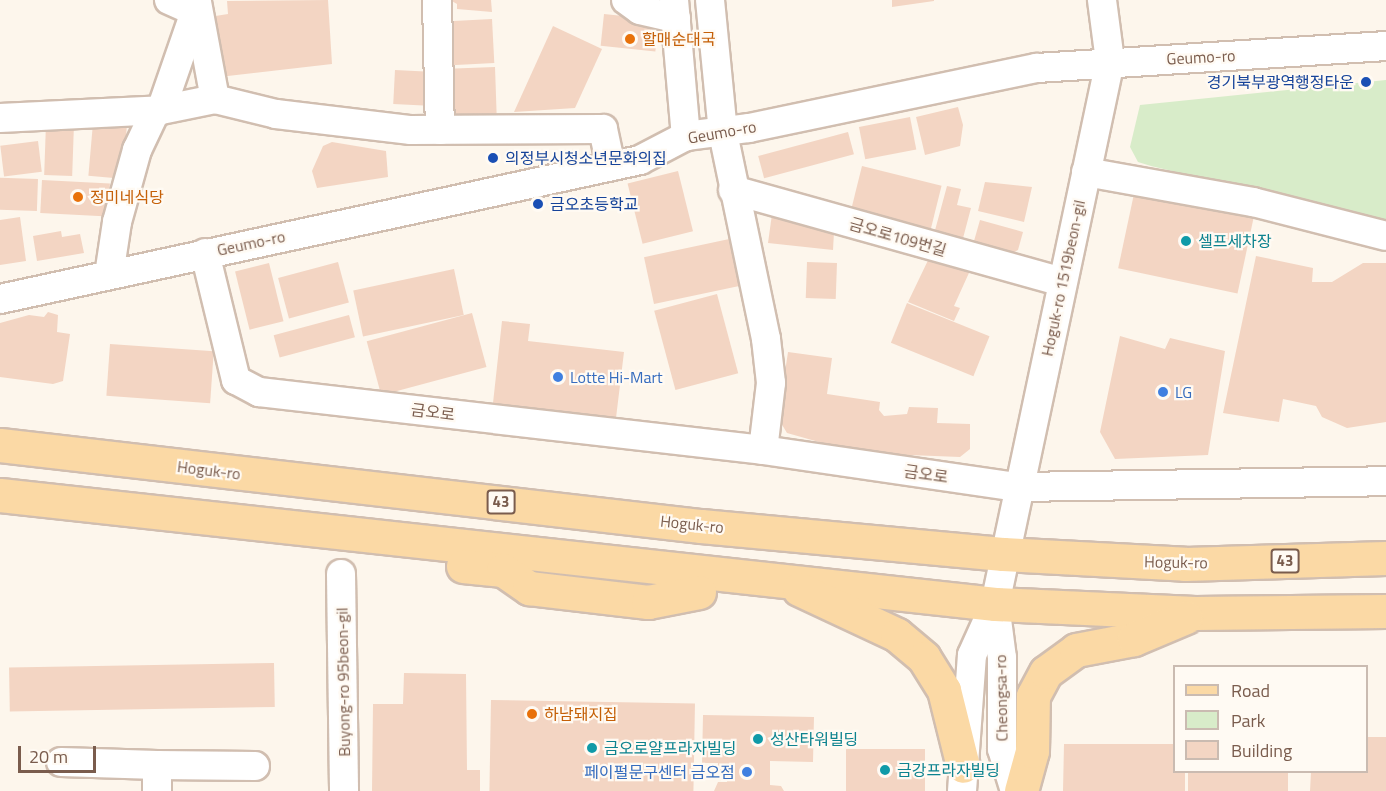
<!DOCTYPE html>
<meta charset="utf-8">
<style>
body{margin:0}
#map{position:relative;width:1386px;height:791px;overflow:hidden;background:#fdf6ec;font-family:"Titillium Web","Noto Sans KR",sans-serif}
div>[style]{position:absolute}
.green>*{inset:0;background:#d8ecc9}
.building>*{inset:0;background:#f3d5c3;transform-origin:0 0}
.roads{filter:drop-shadow(2px 0 #d1beb0) drop-shadow(-2px 0 #d1beb0) drop-shadow(0 2px #d1beb0) drop-shadow(0 -2px #d1beb0)}
.minor>*{height:28px;margin:-14px;padding:0 14px;transform-origin:14px;border-radius:14px;background:#fff}
.major>*{height:33px;margin:-16.5px;padding:0 16.5px;transform-origin:16.5px;border-radius:16.5px;background:#fbd9a5}
.dots>*{width:16px;height:16px;translate:-50% -50%;box-sizing:border-box;border:3px solid #fffaf3;border-radius:50%}
span{translate:-50% -50%;white-space:nowrap;text-align:center;line-height:1.15;-webkit-text-stroke:4.5px #fffaf3;paint-order:stroke}
.shield-label span{padding:2px 4px;background:#fffaf3;border:2px solid;border-radius:4px;-webkit-text-stroke-width:0}
.shield-label{font-size:15px;color:#7a5c4d;font-weight:700}
.food-label{font-size:16px;color:#c56008}
.left{translate:0 -50%;text-align:left}
.street-label{font-size:16px;color:#7a5c4d}
.transit-label{font-size:16px;color:#164399}
.right{translate:-100% -50%;text-align:right}
.culture-label{font-size:16px;color:#0d838f}
.shop-label{font-size:16px;color:#366cbe}
.legend{position:absolute;left:1173px;top:665px;width:195px;height:108px;box-sizing:border-box;background:#fffaf3;border:2px solid #cabbb1;margin:0;padding:8px 10px;list-style:none;font-size:18px;color:#7a5c4d}
.legend li{display:flex;align-items:center;gap:12px;height:30px}
.legend b{width:30px;border:2px solid #cabbb1}
.scale{position:absolute;left:18px;top:746px;width:78px;height:27px;box-sizing:border-box;border:3px solid #7a5c4d;border-top:0;padding-left:8px;font-size:18px;line-height:21px;white-space:nowrap;color:#7a5c4d;-webkit-text-stroke:4px #fffaf3;paint-order:stroke}
</style>
<div id="map">
<div class="green">
<i style="clip-path:polygon(1386px 80px,1386px 222px,1151px 166px,1138px 162px,1130px 147px,1140px 105px)"></i>
</div>
<div class="building">
<i style="clip-path:polygon(328px 0,332px 64px,219px 77px,209px 17px,228px 14px,227px 1px)"></i>
<i style="clip-path:polygon(450px 0,491px 0,492px 12px,457px 9px,457px 4px)"></i>
<i style="clip-path:polygon(892px 0,934px 0,934px 1px,892px 7px)"></i>
<i style="left:604px;top:14px;width:55px;height:32px;rotate:6deg"></i>
<i style="left:492px;top:19px;width:44px;height:48px;rotate:87deg"></i>
<i style="clip-path:polygon(553px 26px,602px 49px,575px 108px,514px 112px)"></i>
<i style="left:495px;top:67px;width:47px;height:47px;rotate:88deg"></i>
<i style="left:395px;top:70px;width:40px;height:34px;rotate:3deg"></i>
<i style="clip-path:polygon(958px 107px,963px 125px,960px 146px,925px 155px,916px 117px)"></i>
<i style="left:910px;top:117px;width:33px;height:52px;rotate:79deg"></i>
<i style="left:46px;top:123px;width:28px;height:52px;rotate:2deg"></i>
<i style="left:93px;top:123px;width:34px;height:53px;rotate:5deg"></i>
<i style="left:848px;top:132px;width:23px;height:93px;rotate:75deg"></i>
<i style="left:38px;top:141px;width:31px;height:38px;rotate:83deg"></i>
<i style="clip-path:polygon(332px 142px,386px 151px,388px 177px,317px 188px,312px 171px,323px 146px)"></i>
<i style="left:862px;top:166px;width:82px;height:46px;rotate:14deg"></i>
<i style="left:678px;top:171px;width:62px;height:52px;rotate:76deg"></i>
<i style="left:38px;top:179px;width:32px;height:38px;rotate:92deg"></i>
<i style="left:42px;top:180px;width:68px;height:33px;rotate:3deg"></i>
<i style="clip-path:polygon(985px 182px,1032px 187px,1024px 222px,978px 211px)"></i>
<i style="clip-path:polygon(947px 186px,961px 189px,957px 205px,971px 208px,962px 242px,934px 234px)"></i>
<i style="left:1135px;top:189px;width:122px;height:81px;rotate:12deg"></i>
<i style="clip-path:polygon(772px 214px,834px 232px,833px 250px,768px 243px)"></i>
<i style="clip-path:polygon(20px 217px,26px 261px,0 265px,0 220px)"></i>
<i style="clip-path:polygon(980px 220px,1023px 232px,1018px 250px,1005px 257px,972px 248px)"></i>
<i style="clip-path:polygon(61px 231px,62px 237px,80px 234px,84px 253px,37px 261px,33px 236px)"></i>
<i style="left:734px;top:238px;width:48px;height:92px;rotate:78deg"></i>
<i style="clip-path:polygon(932px 252px,973px 264px,954px 306px,960px 308px,954px 321px,908px 302px)"></i>
<i style="clip-path:polygon(1256px 256px,1313px 268px,1312px 282px,1332px 282px,1363px 263px,1386px 263px,1386px 422px,1347px 428px,1322px 417px,1316px 406px,1283px 399px,1279px 422px,1223px 413px)"></i>
<i style="left:338px;top:262px;width:42px;height:62px;rotate:75deg"></i>
<i style="left:807px;top:262px;width:30px;height:36px;rotate:2deg"></i>
<i style="left:269px;top:263px;width:60px;height:35px;rotate:76deg"></i>
<i style="left:454px;top:269px;width:47px;height:103px;rotate:78deg"></i>
<i style="left:717px;top:294px;width:82px;height:65px;rotate:75deg"></i>
<i style="left:907px;top:303px;width:89px;height:43px;rotate:22deg"></i>
<i style="clip-path:polygon(48px 312px,58px 315px,57px 332px,70px 334px,63px 381px,53px 384px,0 377px,0 323px,29px 315px,44px 317px)"></i>
<i style="left:472px;top:313px;width:56px;height:109px;rotate:75deg"></i>
<i style="left:349px;top:315px;width:23px;height:78px;rotate:75deg"></i>
<i style="clip-path:polygon(502px 321px,530px 324px,528px 341px,624px 352px,616px 418px,493px 403px)"></i>
<i style="clip-path:polygon(1120px 336px,1165px 349px,1170px 338px,1225px 351px,1208px 455px,1115px 459px,1100px 432px)"></i>
<i style="left:110px;top:344px;width:104px;height:52px;rotate:4deg"></i>
<i style="clip-path:polygon(788px 352px,832px 358px,827px 394px,880px 402px,879px 410px,884px 416px,907px 414px,909px 407px,938px 408px,937px 423px,970px 424px,970px 449px,960px 457px,858px 453px,787px 433px,778px 418px)"></i>
<i style="left:274px;top:663px;width:44px;height:265px;rotate:89deg"></i>
<i style="clip-path:polygon(404px 673px,466px 674px,467px 770px,480px 770px,480px 791px,372px 791px,373px 704px,403px 704px)"></i>
<i style="left:491px;top:700px;width:204px;height:91px;rotate:1deg"></i>
<i style="clip-path:polygon(703px 715px,814px 717px,813px 762px,770px 761px,770px 785px,781px 786px,784px 791px,714px 791px,718px 782px,727px 782px,727px 770px,718px 770px,718px 763px,702px 763px)"></i>
<i style="clip-path:polygon(1366px 737px,1386px 737px,1386px 791px,1310px 791px,1311px 772px,1366px 772px)"></i>
<i style="clip-path:polygon(1064px 744px,1174px 744px,1174px 772px,1185px 772px,1185px 791px,1063px 791px)"></i>
<i style="left:846px;top:749px;width:79px;height:42px"></i>
<i style="left:1188px;top:772px;width:100px;height:19px"></i>
</div>
<div class="roads">
<div class="minor">
<i style="left:169px;top:0;width:27px;rotate:24deg"></i>
<i style="left:437px;top:0;width:130px;rotate:88.7deg"></i>
<i style="left:626px;top:0;width:17px;rotate:36deg"></i>
<i style="left:640px;top:10px;width:37px;rotate:13deg"></i>
<i style="left:674px;top:0;width:137px;rotate:85deg"></i>
<i style="left:710px;top:0;width:134px;rotate:84.4deg"></i>
<i style="left:723px;top:133px;width:210px;rotate:78.2deg"></i>
<i style="left:766px;top:339px;width:44px;rotate:83.5deg"></i>
<i style="left:771px;top:383px;width:67px;rotate:96.8deg"></i>
<i style="left:197px;top:2px;width:99px;rotate:79.5deg"></i>
<i style="left:161px;top:110px;width:110px;rotate:-70.9deg"></i>
<i style="left:0;top:118px;width:161px;rotate:-2.8deg"></i>
<i style="left:161px;top:110px;width:55px;rotate:-11.5deg"></i>
<i style="left:215px;top:99px;width:63px;rotate:13.8deg"></i>
<i style="left:276px;top:114px;width:136px;rotate:6.8deg"></i>
<i style="left:411px;top:130px;width:192px;rotate:-0.3deg"></i>
<i style="left:603px;top:129px;width:38px;rotate:78deg"></i>
<i style="left:1086px;top:172px;width:170px;rotate:10.2deg"></i>
<i style="left:1253px;top:202px;width:137px;rotate:14.3deg"></i>
<i style="left:733px;top:190px;width:342px;rotate:15.6deg"></i>
<i style="left:205px;top:253px;width:131px;rotate:76.3deg"></i>
<i style="left:236px;top:380px;width:26px;rotate:28deg"></i>
<i style="left:259px;top:392px;width:507px;rotate:6.56deg"></i>
<i style="left:763px;top:450px;width:258px;rotate:8.3deg"></i>
<i style="left:1018px;top:487px;width:368px;rotate:-0.9deg"></i>
<i style="left:109px;top:275px;width:54px;rotate:-81.4deg"></i>
<i style="left:117px;top:222px;width:75px;rotate:-74.5deg"></i>
<i style="left:137px;top:150px;width:44px;rotate:-64.6deg"></i>
<i style="left:0;top:299px;width:655px;rotate:-12.25deg"></i>
<i style="left:640px;top:160px;width:52px;rotate:-27.6deg"></i>
<i style="left:686px;top:136px;width:64px;rotate:-7.2deg"></i>
<i style="left:749px;top:128px;width:294px;rotate:-11.8deg"></i>
<i style="left:1037px;top:68px;width:350px;rotate:-3.6deg"></i>
<i style="left:341px;top:574px;width:217px;rotate:89.2deg"></i>
<i style="left:61px;top:762px;width:96px;rotate:1.8deg"></i>
<i style="left:157px;top:791px;width:26px;rotate:-90deg"></i>
<i style="left:157px;top:765px;width:98px;rotate:0.6deg"></i>
<i style="left:962px;top:791px;width:136px;rotate:-85.8deg"></i>
<i style="left:972px;top:655px;width:56px;rotate:-65.7deg"></i>
<i style="left:1015px;top:791px;width:44px;rotate:-107.2deg"></i>
<i style="left:1002px;top:749px;width:91px;rotate:-90deg"></i>
<i style="left:1002px;top:658px;width:54px;rotate:-97.4deg"></i>
<i style="left:995px;top:604px;width:555px;rotate:-78.04deg"></i>
<i style="left:1110px;top:61px;width:62px;rotate:-97.5deg"></i>
</div>
<div class="major">
<i style="left:0;top:445px;width:706px;rotate:6.59deg"></i>
<i style="left:701px;top:526px;width:303px;rotate:5.3deg"></i>
<i style="left:1003px;top:554px;width:182px;rotate:3.1deg"></i>
<i style="left:1185px;top:564px;width:201px;rotate:-1.7deg"></i>
<i style="left:0;top:495px;width:1001px;rotate:6.25deg"></i>
<i style="left:995px;top:604px;width:200px;rotate:2.6deg"></i>
<i style="left:1195px;top:613px;width:191px;rotate:-0.6deg"></i>
<i style="left:463px;top:566px;width:40px;rotate:5.7deg"></i>
<i style="left:503px;top:570px;width:32px;rotate:35deg"></i>
<i style="left:529px;top:588px;width:120px;rotate:6.7deg"></i>
<i style="left:648px;top:602px;width:52px;rotate:-11.1deg"></i>
<i style="left:799px;top:589px;width:108px;rotate:25.1deg"></i>
<i style="left:897px;top:635px;width:35px;rotate:40deg"></i>
<i style="left:924px;top:658px;width:38px;rotate:58deg"></i>
<i style="left:944px;top:690px;width:78px;rotate:76deg"></i>
<i style="left:1021px;top:791px;width:41px;rotate:-74.6deg"></i>
<i style="left:1032px;top:751px;width:55px;rotate:-89deg"></i>
<i style="left:1033px;top:696px;width:27px;rotate:-62deg"></i>
<i style="left:1046px;top:672px;width:37px;rotate:-36deg"></i>
<i style="left:1076px;top:650px;width:59px;rotate:-10.7deg"></i>
<i style="left:1134px;top:639px;width:56px;rotate:-22.9deg"></i>
</div>
</div>
<div class="dots">
<i style="left:630px;top:39px;background:#e8710a"></i>
<i style="left:1366px;top:82px;background:#1a4fb4"></i>
<i style="left:493px;top:158px;background:#1a4fb4"></i>
<i style="left:78px;top:197px;background:#e8710a"></i>
<i style="left:538px;top:204px;background:#1a4fb4"></i>
<i style="left:1186px;top:241px;background:#0f9aa8"></i>
<i style="left:558px;top:377px;background:#3f7fe0"></i>
<i style="left:1163px;top:392px;background:#3f7fe0"></i>
<i style="left:532px;top:714px;background:#e8710a"></i>
<i style="left:758px;top:739px;background:#0f9aa8"></i>
<i style="left:592px;top:748px;background:#0f9aa8"></i>
<i style="left:885px;top:770px;background:#0f9aa8"></i>
<i style="left:747px;top:772px;background:#3f7fe0"></i>
</div>
<div class="shield-label">
<span style="left:501px;top:502px">43</span>
<span style="left:1285px;top:561px">43</span>
</div>
<div class="food-label">
<span class="left" style="left:642px;top:39px">할매순대국</span>
<span class="left" style="left:90px;top:197px">정미네식당</span>
<span class="left" style="left:544px;top:714px">하남돼지집</span>
</div>
<div class="street-label">
<span style="left:1201px;top:57px;rotate:-3deg">Geumo-ro</span>
<span style="left:722px;top:132px;rotate:-10deg">Geumo-ro</span>
<span style="left:898px;top:237px;rotate:16deg">금오로109번길</span>
<span style="left:251px;top:243px;rotate:-12deg">Geumo-ro</span>
<span style="left:1063px;top:278px;rotate:-78deg">Hoguk-ro 1519beon-gil</span>
<span style="left:433px;top:412px;rotate:7deg">금오로</span>
<span style="left:209px;top:470px;rotate:7deg">Hoguk-ro</span>
<span style="left:926px;top:474px;rotate:8deg">금오로</span>
<span style="left:692px;top:524px;rotate:6deg">Hoguk-ro</span>
<span style="left:1176px;top:562px;rotate:1deg">Hoguk-ro</span>
<span style="left:343px;top:682px;rotate:-91deg">Buyong-ro 95beon-gil</span>
<span style="left:1001px;top:698px;rotate:-91deg">Cheongsa-ro</span>
</div>
<div class="transit-label">
<span class="right" style="left:1354px;top:82px">경기북부광역행정타운</span>
<span class="left" style="left:505px;top:158px">의정부시청소년문화의집</span>
<span class="left" style="left:550px;top:204px">금오초등학교</span>
</div>
<div class="culture-label">
<span class="left" style="left:1198px;top:241px">셀프세차장</span>
<span class="left" style="left:770px;top:739px">성산타워빌딩</span>
<span class="left" style="left:604px;top:748px">금오로얄프라자빌딩</span>
<span class="left" style="left:897px;top:770px">금강프라자빌딩</span>
</div>
<div class="shop-label">
<span class="left" style="left:570px;top:377px">Lotte Hi-Mart</span>
<span class="left" style="left:1175px;top:392px">LG</span>
<span class="right" style="left:735px;top:772px">페이펄문구센터 금오점</span>
</div>
<ul class="legend">
<li><b style="height:8px;background:#fbd9a5"></b>Road</li>
<li><b style="height:16px;background:#d8ecc9"></b>Park</li>
<li><b style="height:16px;background:#f3d5c3"></b>Building</li>
</ul>
<div class="scale">20 m</div>
</div>
